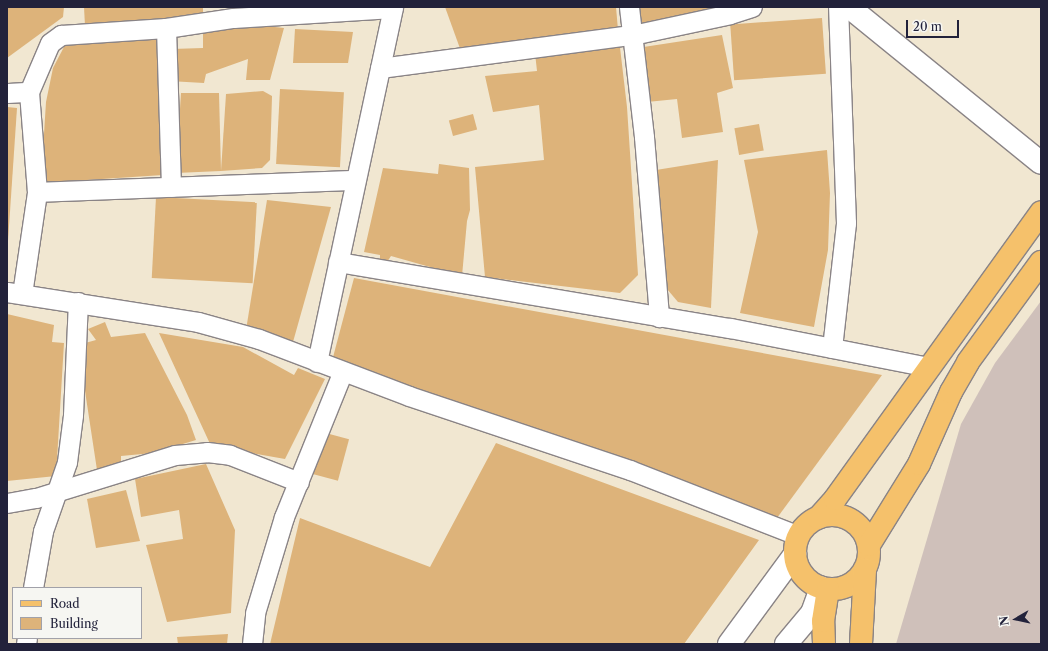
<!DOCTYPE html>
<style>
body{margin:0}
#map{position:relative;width:1048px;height:651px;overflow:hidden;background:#f1e7d1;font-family:"Libre Caslon Text",serif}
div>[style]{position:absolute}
.industrial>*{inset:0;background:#cfc0ba}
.building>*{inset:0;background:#ddb37a;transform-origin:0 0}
.roads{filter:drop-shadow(1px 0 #8a8486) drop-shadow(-1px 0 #8a8486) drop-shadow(0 1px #8a8486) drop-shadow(0 -1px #8a8486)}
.minor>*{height:19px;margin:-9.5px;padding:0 9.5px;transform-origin:9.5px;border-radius:9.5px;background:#fff}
.tertiary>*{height:22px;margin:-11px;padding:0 11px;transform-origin:11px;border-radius:11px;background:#fff}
.primary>*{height:22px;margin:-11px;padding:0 11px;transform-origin:11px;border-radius:11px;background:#f5c16b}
.primary>.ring{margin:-11px;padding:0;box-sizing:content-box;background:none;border:22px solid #f5c16b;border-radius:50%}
span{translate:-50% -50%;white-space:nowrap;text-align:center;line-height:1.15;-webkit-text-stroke:3px #f6f6f2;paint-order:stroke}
.frame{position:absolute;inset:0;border:8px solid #22223b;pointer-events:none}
.legend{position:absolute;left:12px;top:587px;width:130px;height:52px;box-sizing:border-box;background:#f6f6f2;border:1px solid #a1a1a9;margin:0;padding:5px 7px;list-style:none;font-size:12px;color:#22223b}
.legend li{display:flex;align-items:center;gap:8px;height:20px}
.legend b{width:20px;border:1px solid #a1a1a9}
.north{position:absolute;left:996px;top:599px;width:40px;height:40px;-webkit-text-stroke:3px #f6f6f2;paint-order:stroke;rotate:261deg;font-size:11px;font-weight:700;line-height:16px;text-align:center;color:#22223b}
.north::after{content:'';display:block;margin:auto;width:14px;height:18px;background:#22223b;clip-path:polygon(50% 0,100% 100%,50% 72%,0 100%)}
.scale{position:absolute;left:906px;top:20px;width:53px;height:18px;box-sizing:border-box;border:2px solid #22223b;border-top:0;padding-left:5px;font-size:12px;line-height:14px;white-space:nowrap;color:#22223b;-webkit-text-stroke:3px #f6f6f2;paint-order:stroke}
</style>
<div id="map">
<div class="industrial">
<i style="clip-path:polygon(1041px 301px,1041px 644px,896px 644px,961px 424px,995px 363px)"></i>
</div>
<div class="building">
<i style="clip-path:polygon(7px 7px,64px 7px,63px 17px,7px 58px)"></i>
<i style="clip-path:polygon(84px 7px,203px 7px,203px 17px,85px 26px)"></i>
<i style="clip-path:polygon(445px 7px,616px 7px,618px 30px,462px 54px)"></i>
<i style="clip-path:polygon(637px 7px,727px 7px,639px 26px)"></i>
<i style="left:822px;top:18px;width:56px;height:92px;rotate:86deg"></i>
<i style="clip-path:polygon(247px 24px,284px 28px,270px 80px,246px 80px,248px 59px,206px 74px,204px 83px,169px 81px,172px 49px,203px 48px,203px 29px)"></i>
<i style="clip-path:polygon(295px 29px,353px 32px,348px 63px,293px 63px)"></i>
<i style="clip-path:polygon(722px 35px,733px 88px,717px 93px,723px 132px,682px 138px,677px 99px,647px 102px,637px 48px)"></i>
<i style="clip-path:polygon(158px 37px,163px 175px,41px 183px,46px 102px,53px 68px,65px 45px)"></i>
<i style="clip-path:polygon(619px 39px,627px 107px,638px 275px,620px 293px,485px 277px,475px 167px,544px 160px,539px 105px,493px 112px,485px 76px,537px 71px,535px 53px)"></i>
<i style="left:280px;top:89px;width:64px;height:75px;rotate:3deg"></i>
<i style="clip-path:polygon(263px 91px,272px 96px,270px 160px,262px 168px,221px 171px,226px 94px)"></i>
<i style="clip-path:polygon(181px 93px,219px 93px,221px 171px,176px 173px)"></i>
<i style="clip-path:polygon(7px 107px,17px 108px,8px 241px,7px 241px)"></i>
<i style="left:473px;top:114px;width:16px;height:25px;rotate:75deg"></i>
<i style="left:759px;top:124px;width:27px;height:25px;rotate:80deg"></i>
<i style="clip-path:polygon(827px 150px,830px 193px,828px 250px,814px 327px,740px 313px,758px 232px,744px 160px)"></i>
<i style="clip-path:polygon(718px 160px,711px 308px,678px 302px,667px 289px,656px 170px)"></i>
<i style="clip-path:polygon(439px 164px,469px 168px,470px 210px,467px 221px,462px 276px,391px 256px,387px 262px,380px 260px,380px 255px,364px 252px,383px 168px,438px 174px)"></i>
<i style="left:156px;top:197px;width:101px;height:81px;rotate:3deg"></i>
<i style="clip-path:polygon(267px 200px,331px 207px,293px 342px,246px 330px)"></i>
<i style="clip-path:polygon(354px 278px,882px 375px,777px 518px,332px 361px)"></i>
<i style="clip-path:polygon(7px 314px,54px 325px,52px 342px,64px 343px,56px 476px,7px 481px)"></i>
<i style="clip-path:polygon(105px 322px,111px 337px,145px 333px,187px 415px,196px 440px,153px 453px,121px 456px,121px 465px,97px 470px,78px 345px,96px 340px,88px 329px)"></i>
<i style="clip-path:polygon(159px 333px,243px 347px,294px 375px,298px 368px,325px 379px,285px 459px,211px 446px)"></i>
<i style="left:322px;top:432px;width:28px;height:43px;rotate:15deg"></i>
<i style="clip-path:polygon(496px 443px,759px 540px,684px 644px,270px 644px,300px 518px,430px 567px)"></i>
<i style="clip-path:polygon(206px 464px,235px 530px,231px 613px,167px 622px,146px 545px,183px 539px,179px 510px,141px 517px,135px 479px)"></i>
<i style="clip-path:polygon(126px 490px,140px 541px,96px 548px,87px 499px)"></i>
<i style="clip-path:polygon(228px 634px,227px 644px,178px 644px,177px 637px)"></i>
</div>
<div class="roads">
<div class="minor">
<i style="left:629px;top:7px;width:131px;rotate:83.4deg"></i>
<i style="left:644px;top:137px;width:181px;rotate:85.2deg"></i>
<i style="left:166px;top:28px;width:159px;rotate:88.2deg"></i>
<i style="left:380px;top:68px;width:259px;rotate:-7.5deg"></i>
<i style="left:637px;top:34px;width:95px;rotate:-12.1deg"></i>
<i style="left:730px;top:14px;width:23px;rotate:-18deg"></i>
<i style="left:7px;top:93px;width:22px;rotate:-3deg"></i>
<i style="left:37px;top:192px;width:318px;rotate:-2.2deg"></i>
<i style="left:338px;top:262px;width:398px;rotate:9.6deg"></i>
<i style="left:730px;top:328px;width:202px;rotate:11.1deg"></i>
<i style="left:7px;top:292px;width:193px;rotate:8.9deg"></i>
<i style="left:198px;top:322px;width:63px;rotate:15.6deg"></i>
<i style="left:259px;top:339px;width:160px;rotate:20.8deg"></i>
<i style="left:409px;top:396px;width:233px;rotate:18.5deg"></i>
<i style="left:630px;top:470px;width:181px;rotate:21.3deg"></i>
<i style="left:22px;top:294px;width:103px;rotate:-81.6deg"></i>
<i style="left:37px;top:192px;width:100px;rotate:-94.6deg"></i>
<i style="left:29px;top:92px;width:53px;rotate:-66.8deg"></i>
<i style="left:50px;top:43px;width:14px;rotate:-36deg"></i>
<i style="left:61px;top:35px;width:105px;rotate:-3.8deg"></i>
<i style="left:166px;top:28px;width:68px;rotate:-8.5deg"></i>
<i style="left:233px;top:18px;width:160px;rotate:-3.6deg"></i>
<i style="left:832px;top:348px;width:126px;rotate:-83.6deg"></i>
<i style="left:846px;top:223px;width:216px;rotate:-92.1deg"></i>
<i style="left:317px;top:362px;width:363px;rotate:-77.9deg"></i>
<i style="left:7px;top:503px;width:29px;rotate:-10deg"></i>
<i style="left:36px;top:498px;width:145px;rotate:-17.2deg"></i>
<i style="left:175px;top:455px;width:32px;rotate:-5deg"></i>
<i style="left:207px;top:452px;width:23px;rotate:7deg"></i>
<i style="left:230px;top:455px;width:74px;rotate:21.4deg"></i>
<i style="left:33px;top:588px;width:58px;rotate:-80deg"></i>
<i style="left:43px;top:531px;width:73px;rotate:-70.8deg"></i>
<i style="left:67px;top:462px;width:47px;rotate:-82.7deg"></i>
<i style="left:73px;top:415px;width:113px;rotate:-87.5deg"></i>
<i style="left:26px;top:644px;width:6px;rotate:-81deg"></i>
<i style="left:252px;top:644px;width:31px;rotate:-84deg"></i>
<i style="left:255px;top:613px;width:100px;rotate:-73.2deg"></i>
<i style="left:284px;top:517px;width:157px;rotate:-68deg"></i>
</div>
<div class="tertiary">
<i style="left:849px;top:7px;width:247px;rotate:39.1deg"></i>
<i style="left:729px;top:644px;width:112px;rotate:-53.7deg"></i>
<i style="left:786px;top:644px;width:40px;rotate:-50deg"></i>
<i style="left:812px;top:613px;width:27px;rotate:-70deg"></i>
</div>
<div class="primary">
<i class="ring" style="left:795px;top:515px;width:52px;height:52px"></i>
<i style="left:818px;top:518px;width:25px;rotate:-48deg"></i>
<i style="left:835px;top:499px;width:353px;rotate:-54.3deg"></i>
<i style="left:869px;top:545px;width:95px;rotate:-58.3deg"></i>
<i style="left:919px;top:464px;width:79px;rotate:-66deg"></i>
<i style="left:951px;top:392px;width:34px;rotate:-60deg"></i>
<i style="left:968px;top:362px;width:124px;rotate:-53.9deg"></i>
<i style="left:824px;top:644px;width:23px;rotate:-92deg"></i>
<i style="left:823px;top:621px;width:32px;rotate:-81deg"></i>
<i style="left:861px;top:644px;width:75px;rotate:-86.9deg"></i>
</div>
</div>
<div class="frame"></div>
<ul class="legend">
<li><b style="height:5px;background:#f5c16b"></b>Road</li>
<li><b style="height:11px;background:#ddb37a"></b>Building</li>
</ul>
<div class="north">N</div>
<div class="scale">20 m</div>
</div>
